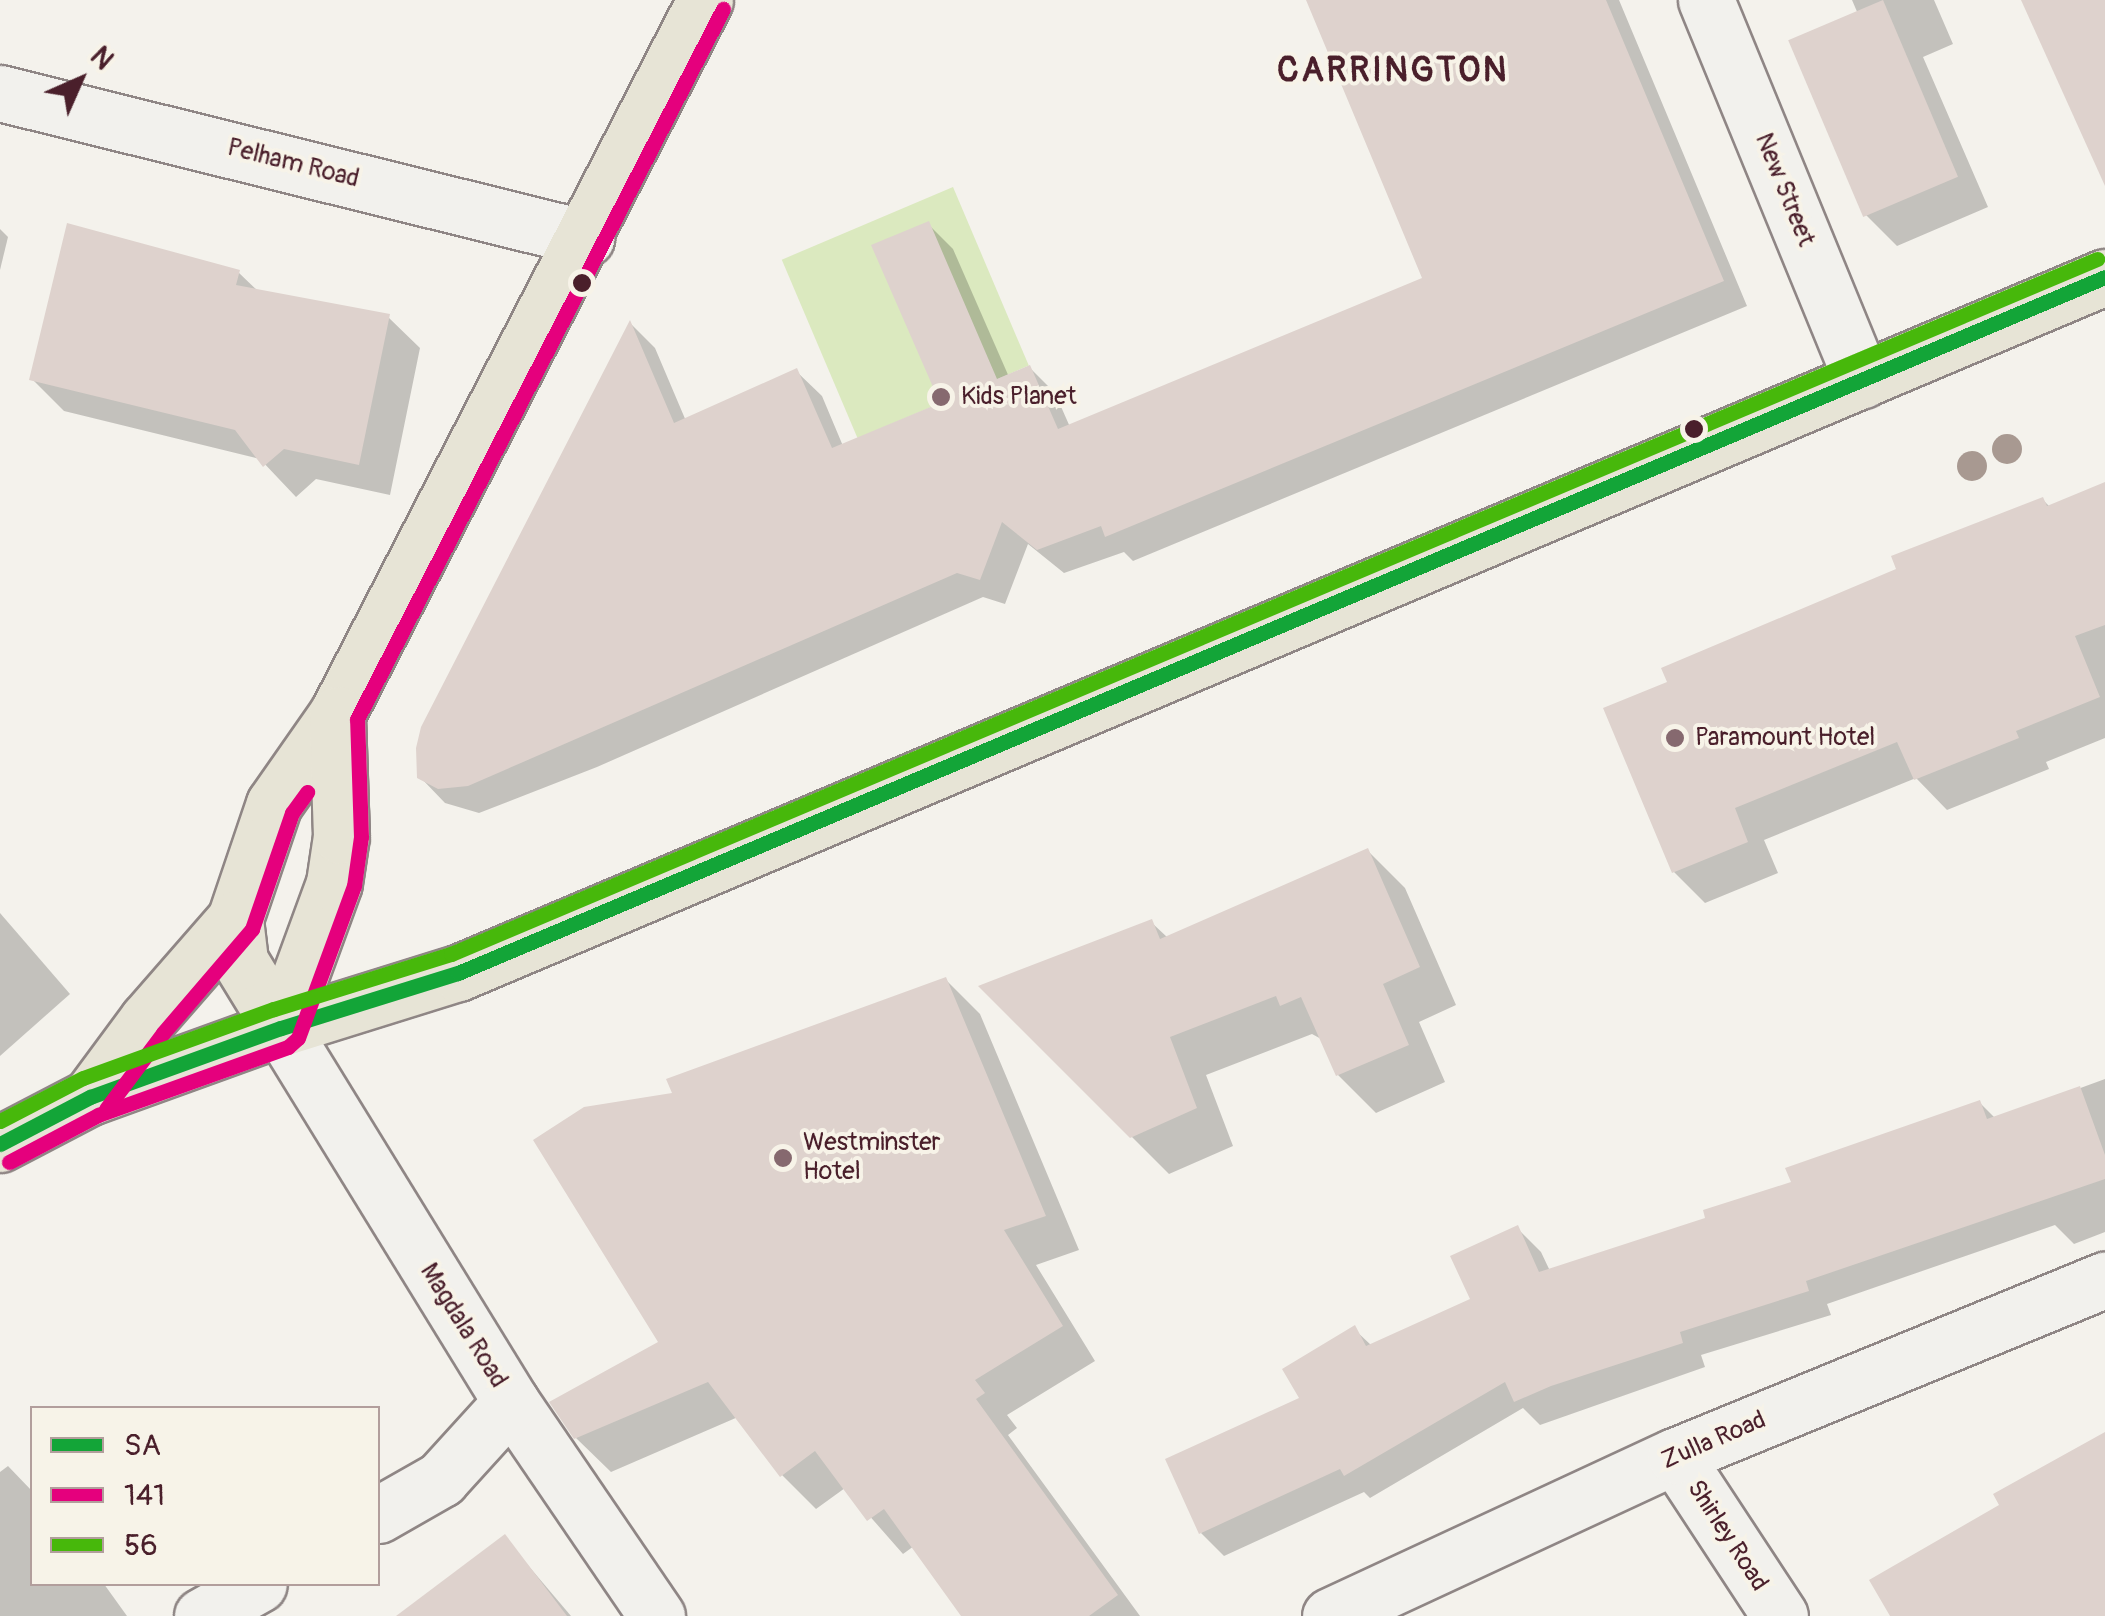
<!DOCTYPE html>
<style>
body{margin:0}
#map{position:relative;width:2105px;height:1616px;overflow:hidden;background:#f4f2ec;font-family:Pangolin,sans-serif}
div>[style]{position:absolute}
.green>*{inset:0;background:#dbe9bf;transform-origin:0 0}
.shadow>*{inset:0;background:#0003}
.building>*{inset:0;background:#ded2cd;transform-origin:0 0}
.roads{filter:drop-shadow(2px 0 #8f8685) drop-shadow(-2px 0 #8f8685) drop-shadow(0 2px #8f8685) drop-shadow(0 -2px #8f8685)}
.minor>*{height:55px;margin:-27.5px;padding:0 27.5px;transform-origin:27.5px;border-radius:27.5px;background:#f2f1ed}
.major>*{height:55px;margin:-27.5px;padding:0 27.5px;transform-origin:27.5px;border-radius:27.5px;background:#e7e4d6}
.highway>*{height:55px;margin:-27.5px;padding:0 27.5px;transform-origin:27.5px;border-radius:27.5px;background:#e7e4d6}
.bus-1>*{height:15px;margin:-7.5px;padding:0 7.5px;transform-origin:7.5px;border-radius:7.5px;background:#13a538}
.bus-2>*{height:15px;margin:-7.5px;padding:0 7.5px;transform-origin:7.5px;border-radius:7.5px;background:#e5007d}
.bus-3>*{height:15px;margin:-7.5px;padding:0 7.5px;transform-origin:7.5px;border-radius:7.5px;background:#47b80b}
.trees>*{width:30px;height:30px;margin:-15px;border-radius:50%;background:#a89991}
.dots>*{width:28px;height:28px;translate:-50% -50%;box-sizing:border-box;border:5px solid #f7f3e8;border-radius:50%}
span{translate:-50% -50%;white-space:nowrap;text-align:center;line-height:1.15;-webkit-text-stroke:8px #f7f3e8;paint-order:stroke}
.street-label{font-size:25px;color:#4a1f2b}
.poi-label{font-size:25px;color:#4a1f2b}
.left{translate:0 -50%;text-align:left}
.district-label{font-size:35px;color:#4a1f2b;font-weight:700;letter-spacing:2.5px}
.legend{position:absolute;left:30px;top:1406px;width:350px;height:180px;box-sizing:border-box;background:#f7f3e8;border:2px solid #b29e9c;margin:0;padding:12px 18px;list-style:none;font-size:30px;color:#4a1f2b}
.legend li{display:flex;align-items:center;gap:20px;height:50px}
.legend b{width:50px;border:2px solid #b29e9c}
.north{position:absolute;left:30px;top:30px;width:100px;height:100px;-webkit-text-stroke:8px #f7f3e8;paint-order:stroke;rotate:45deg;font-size:28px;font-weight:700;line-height:40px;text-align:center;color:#4a1f2b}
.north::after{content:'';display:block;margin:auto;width:35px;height:45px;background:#4a1f2b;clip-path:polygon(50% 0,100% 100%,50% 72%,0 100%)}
</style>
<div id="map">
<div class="green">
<i style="left:953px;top:187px;width:194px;height:186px;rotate:67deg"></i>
</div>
<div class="shadow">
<i style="clip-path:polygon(1308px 0,1619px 0,1747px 306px,1133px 561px,1124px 552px,1064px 573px,1028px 544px,1005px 604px,983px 597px,597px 767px,479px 813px,445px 803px,420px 777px,631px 324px,655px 348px,686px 421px,796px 371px,822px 396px,843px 446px,943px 404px,928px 224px,953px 249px,1009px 377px,1030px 368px,1055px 393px,1070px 427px,1425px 280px)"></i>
<i style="clip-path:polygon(1852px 0,1934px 0,1953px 44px,1923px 57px,1988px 207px,1897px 246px,1866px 215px,1858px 14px)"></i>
<i style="clip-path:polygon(0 229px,8px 237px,0 270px)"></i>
<i style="clip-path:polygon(238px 272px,259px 292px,388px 317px,420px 348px,390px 495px,316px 479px,296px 497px,260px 459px,64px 411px,32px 379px)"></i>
<i style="clip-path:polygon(2105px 485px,2105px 738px,2046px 762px,2049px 769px,1947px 810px,1916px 778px,1764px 840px,1778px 873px,1705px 903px,1674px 872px,1670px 684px,2042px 499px,2050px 507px)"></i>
<i style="clip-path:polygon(1368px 851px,1405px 888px,1456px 1005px,1419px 1022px,1445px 1082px,1376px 1113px,1338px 1075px,1323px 1040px,1312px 1034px,1206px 1075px,1233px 1146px,1169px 1174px,982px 987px,1151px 922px,1168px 938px)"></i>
<i style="clip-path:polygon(0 913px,70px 994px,0 1056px)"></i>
<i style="clip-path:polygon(946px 980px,980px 1014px,1079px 1250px,1036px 1265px,1095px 1361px,1007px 1415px,1017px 1428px,1008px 1435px,1140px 1616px,964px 1616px,914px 1546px,903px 1554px,845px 1488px,816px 1509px,782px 1475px,738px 1417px,611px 1472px,576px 1438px,661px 1343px,675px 1095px)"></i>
<i style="clip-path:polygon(2105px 1079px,2105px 1232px,2074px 1244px,2055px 1225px,1827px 1304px,1831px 1315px,1701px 1355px,1705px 1367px,1540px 1425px,1523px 1408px,1370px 1498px,1364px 1492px,1224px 1556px,1201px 1533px,1354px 1329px,1372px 1346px,1473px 1301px,1517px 1228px,1541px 1252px,1550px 1271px,1708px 1219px,1980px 1103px,1996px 1119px)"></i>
<i style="clip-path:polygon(8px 1466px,32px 1491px,32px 1584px,104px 1584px,127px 1616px,0 1616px,0 1472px)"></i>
<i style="clip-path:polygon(504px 1537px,571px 1616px,421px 1616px)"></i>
</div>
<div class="building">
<i style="clip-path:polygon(1306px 0,1606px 0,1724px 281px,1105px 537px,1101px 526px,1037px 550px,1002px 522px,980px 580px,957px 573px,468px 786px,438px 789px,417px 778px,416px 748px,421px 727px,630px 320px,674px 423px,797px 368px,832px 448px,940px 403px,871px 245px,929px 221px,997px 379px,1030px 365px,1058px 429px,1422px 278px)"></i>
<i style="left:1883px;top:0;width:192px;height:103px;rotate:67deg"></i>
<i style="clip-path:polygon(2021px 0,2105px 0,2105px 186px)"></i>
<i style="clip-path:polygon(67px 223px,240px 270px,236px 285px,390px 314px,359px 465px,284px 449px,263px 467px,235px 430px,29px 380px)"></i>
<i style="clip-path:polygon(2105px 482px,2105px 625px,2075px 636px,2100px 697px,2016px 731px,2019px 738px,1914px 780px,1897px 742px,1735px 808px,1748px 842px,1672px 873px,1603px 708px,1667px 682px,1661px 668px,1896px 569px,1891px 556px,2043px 497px,2047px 506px)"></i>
<i style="clip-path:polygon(1368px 848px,1420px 967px,1383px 984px,1409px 1045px,1336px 1076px,1301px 997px,1280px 1006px,1276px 996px,1170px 1037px,1197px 1108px,1130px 1138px,978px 986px,1152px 919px,1160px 939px)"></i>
<i style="clip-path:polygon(946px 977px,1046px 1216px,1004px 1230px,1063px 1326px,975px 1380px,985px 1393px,976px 1399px,1118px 1595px,1089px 1616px,961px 1616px,884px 1509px,867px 1521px,815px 1451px,780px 1477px,708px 1382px,574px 1439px,549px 1402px,658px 1342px,533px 1140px,584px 1107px,672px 1093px,666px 1079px)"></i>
<i style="clip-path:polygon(2080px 1086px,2105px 1155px,2105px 1179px,1806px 1281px,1809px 1291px,1680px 1332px,1683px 1343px,1551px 1386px,1514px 1402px,1505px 1382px,1344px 1476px,1340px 1469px,1199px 1534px,1165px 1459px,1299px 1398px,1282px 1369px,1355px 1325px,1366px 1346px,1470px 1299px,1450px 1256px,1518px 1225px,1539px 1272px,1705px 1218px,1703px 1210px,1791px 1182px,1785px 1168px,1980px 1100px,1987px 1119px)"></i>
<i style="clip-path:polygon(2105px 1432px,2105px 1616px,1890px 1616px,1869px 1580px,1999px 1505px,1993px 1494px)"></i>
<i style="clip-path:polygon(505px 1534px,567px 1616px,396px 1616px)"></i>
</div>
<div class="roads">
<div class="minor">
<i style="left:1706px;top:0;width:411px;rotate:67.7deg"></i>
<i style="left:0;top:93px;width:604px;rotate:13.9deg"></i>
<i style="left:281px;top:1028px;width:439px;rotate:58.4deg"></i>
<i style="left:511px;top:1402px;width:259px;rotate:55.7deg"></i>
<i style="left:1675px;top:1456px;width:191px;rotate:56.7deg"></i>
<i style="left:378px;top:1515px;width:73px;rotate:-29.7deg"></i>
<i style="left:441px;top:1479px;width:104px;rotate:-47.7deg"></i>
<i style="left:202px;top:1616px;width:65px;rotate:-29.3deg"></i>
<i style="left:1330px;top:1616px;width:380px;rotate:-24.9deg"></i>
<i style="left:1675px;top:1456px;width:465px;rotate:-22.3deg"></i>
</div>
<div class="major">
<i style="left:281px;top:1028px;width:79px;rotate:-121.5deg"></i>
<i style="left:240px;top:961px;width:42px;rotate:-96.8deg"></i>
<i style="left:235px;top:919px;width:121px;rotate:-71.3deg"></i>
<i style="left:274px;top:804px;width:110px;rotate:-55deg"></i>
<i style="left:337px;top:714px;width:803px;rotate:-62.73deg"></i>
<i style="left:281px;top:1028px;width:154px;rotate:-69.9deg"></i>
<i style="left:334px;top:883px;width:48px;rotate:-81.5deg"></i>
<i style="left:341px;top:836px;width:122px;rotate:-91.9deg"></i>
<i style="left:90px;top:1097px;width:96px;rotate:-53.5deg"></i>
<i style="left:147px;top:1020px;width:134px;rotate:-48.9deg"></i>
</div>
<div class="highway">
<i style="left:0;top:1144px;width:102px;rotate:-27.6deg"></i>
<i style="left:90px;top:1097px;width:203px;rotate:-19.9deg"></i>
<i style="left:281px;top:1028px;width:185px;rotate:-17.3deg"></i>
<i style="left:458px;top:973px;width:1788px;rotate:-22.91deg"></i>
</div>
</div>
<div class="bus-1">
<i style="left:0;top:1144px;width:102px;rotate:-27.6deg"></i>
<i style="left:90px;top:1097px;width:203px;rotate:-19.9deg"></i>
<i style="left:281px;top:1028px;width:185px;rotate:-17.3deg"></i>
<i style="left:458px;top:973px;width:1788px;rotate:-22.91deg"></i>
</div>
<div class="bus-2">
<i style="left:106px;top:1109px;width:95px;rotate:-53.1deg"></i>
<i style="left:163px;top:1033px;width:137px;rotate:-49.4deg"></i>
<i style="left:252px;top:929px;width:123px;rotate:-71deg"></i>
<i style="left:292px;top:813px;width:26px;rotate:-54deg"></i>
<i style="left:9px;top:1162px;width:101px;rotate:-27.8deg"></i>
<i style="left:98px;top:1115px;width:202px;rotate:-19.7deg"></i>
<i style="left:288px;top:1047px;width:13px;rotate:-42deg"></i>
<i style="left:298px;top:1038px;width:162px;rotate:-69.8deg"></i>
<i style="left:354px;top:886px;width:49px;rotate:-81.9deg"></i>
<i style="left:361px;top:837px;width:118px;rotate:-91.9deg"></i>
<i style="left:357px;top:719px;width:799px;rotate:-62.73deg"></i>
</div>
<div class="bus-3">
<i style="left:0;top:1121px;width:93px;rotate:-27.4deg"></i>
<i style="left:83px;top:1078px;width:203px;rotate:-19.9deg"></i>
<i style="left:274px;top:1009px;width:185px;rotate:-17.3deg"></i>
<i style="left:451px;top:954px;width:1787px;rotate:-22.89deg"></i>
</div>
<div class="trees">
<i style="left:2007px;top:449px"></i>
<i style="left:1972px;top:466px"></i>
</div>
<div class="dots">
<i style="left:582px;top:283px;background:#4a1f2b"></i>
<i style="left:941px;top:397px;background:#86696f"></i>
<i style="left:1694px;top:429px;background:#4a1f2b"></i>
<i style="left:1675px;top:738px;background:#86696f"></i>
<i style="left:783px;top:1158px;background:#86696f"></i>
</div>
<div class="street-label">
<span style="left:293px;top:164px;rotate:14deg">Pelham Road</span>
<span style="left:1784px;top:190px;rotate:68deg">New Street</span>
<span style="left:463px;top:1326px;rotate:58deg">Magdala Road</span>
<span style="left:1714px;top:1441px;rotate:-23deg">Zulla Road</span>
<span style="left:1727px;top:1536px;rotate:57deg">Shirley Road</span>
</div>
<div class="poi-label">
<span class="left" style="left:961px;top:397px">Kids Planet</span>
<span class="left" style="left:1695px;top:738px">Paramount Hotel</span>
<span class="left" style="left:803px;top:1158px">Westminster<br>Hotel</span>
</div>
<div class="district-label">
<span style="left:1393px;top:70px">CARRINGTON</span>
</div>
<ul class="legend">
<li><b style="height:12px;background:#13a538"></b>SA</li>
<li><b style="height:12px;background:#e5007d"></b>141</li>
<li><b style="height:12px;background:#47b80b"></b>56</li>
</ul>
<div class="north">N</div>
</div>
